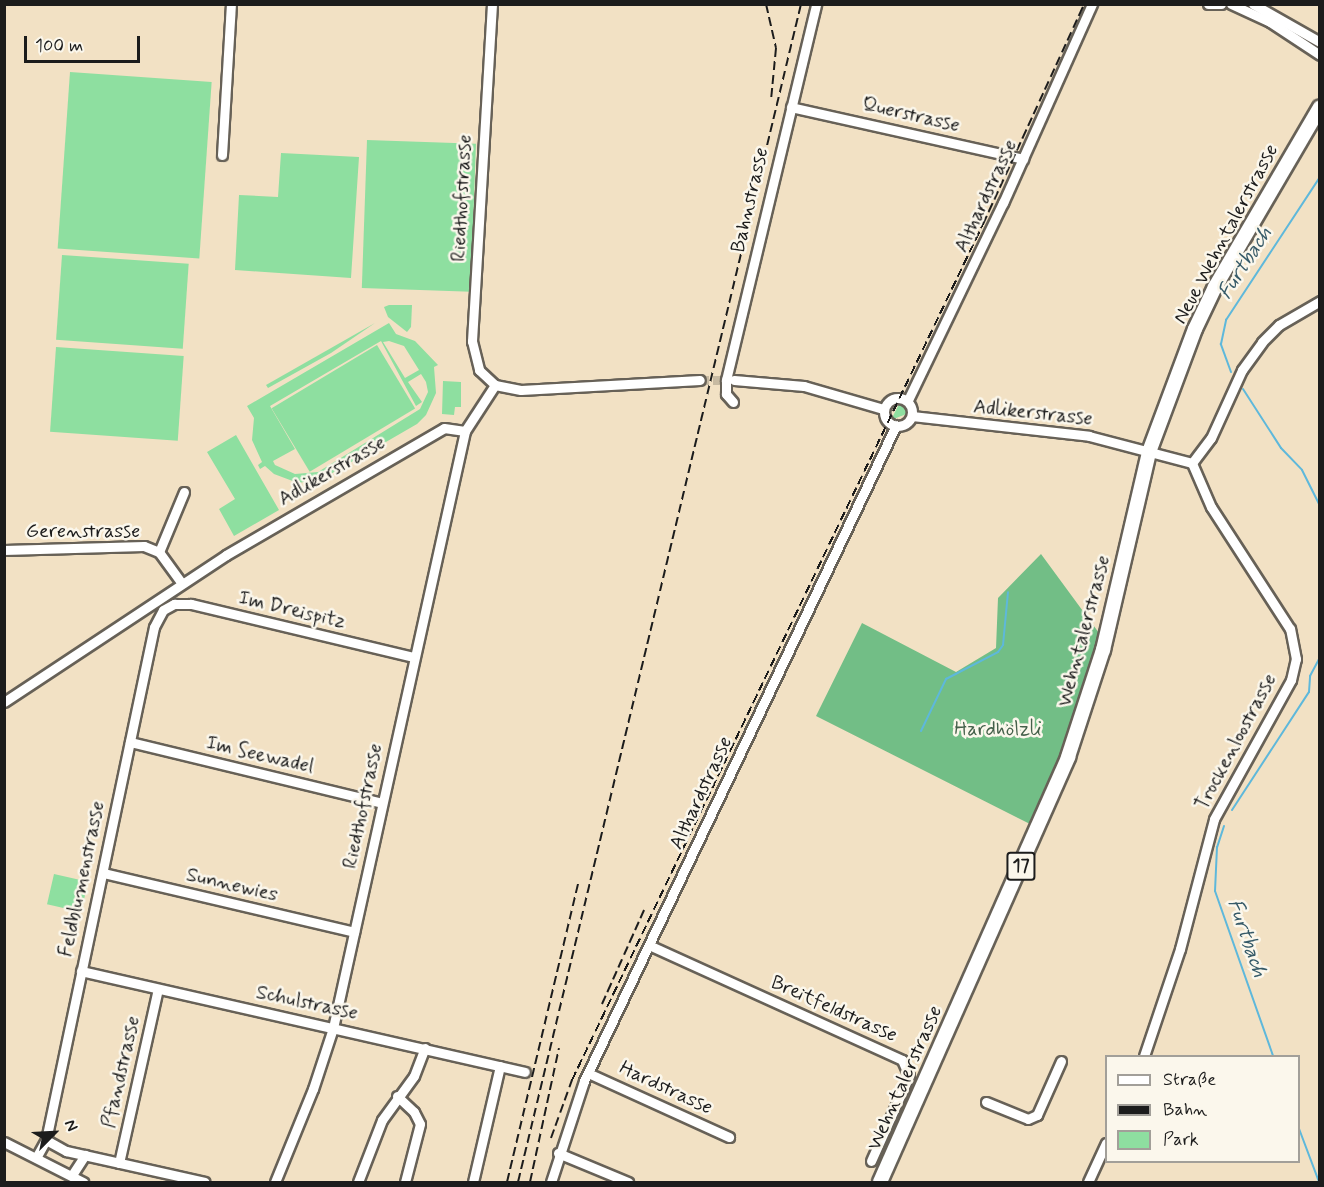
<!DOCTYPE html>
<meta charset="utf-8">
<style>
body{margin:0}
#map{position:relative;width:1324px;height:1187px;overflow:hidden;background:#f2e1c4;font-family:Mynerve,sans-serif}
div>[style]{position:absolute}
.green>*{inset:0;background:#8edfa0;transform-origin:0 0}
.forest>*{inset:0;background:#72be86}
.stream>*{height:2px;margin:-1px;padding:0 1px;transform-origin:1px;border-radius:1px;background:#5eb8db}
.minor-tunnel>*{height:9px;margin-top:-4.5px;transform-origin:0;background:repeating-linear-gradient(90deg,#c7baa2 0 9px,transparent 0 13.5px)}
.roads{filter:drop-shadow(2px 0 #676157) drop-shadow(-2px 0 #676157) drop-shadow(0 2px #676157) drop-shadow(0 -2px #676157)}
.minor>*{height:9px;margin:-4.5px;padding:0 4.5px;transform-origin:4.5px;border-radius:4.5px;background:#fff}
.minor>.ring{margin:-4.5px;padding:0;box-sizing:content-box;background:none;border:9px solid #fff;border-radius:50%}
.primary>*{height:14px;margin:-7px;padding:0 7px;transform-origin:7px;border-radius:7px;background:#fff}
.rail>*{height:2px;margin-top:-1px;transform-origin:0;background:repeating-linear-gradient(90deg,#1c1c1c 0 9px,transparent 0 13.5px)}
span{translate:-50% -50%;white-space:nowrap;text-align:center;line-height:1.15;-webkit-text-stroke:5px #fbf7ec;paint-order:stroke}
.shield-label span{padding:2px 4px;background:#fbf7ec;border:2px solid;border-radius:4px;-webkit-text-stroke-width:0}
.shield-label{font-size:18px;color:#1c1c1c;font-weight:700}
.street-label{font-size:20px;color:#1c1c1c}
.park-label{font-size:20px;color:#44604a}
.water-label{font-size:21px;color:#365a68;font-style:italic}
.frame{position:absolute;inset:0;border:6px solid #1c1c1c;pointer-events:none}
.legend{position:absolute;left:1105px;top:1055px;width:195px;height:108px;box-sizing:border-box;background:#fbf7ec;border:2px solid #a29f99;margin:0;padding:8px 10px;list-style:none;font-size:18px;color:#1c1c1c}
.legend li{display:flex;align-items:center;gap:12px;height:30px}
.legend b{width:30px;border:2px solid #a29f99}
.north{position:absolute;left:24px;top:1103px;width:60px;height:60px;-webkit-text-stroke:4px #fbf7ec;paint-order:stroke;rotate:66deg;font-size:16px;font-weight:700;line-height:24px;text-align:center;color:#1c1c1c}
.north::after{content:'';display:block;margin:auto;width:21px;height:27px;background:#1c1c1c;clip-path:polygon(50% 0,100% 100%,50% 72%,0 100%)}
.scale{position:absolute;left:24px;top:36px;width:116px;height:27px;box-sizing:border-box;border:3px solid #1c1c1c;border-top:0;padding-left:8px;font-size:18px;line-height:21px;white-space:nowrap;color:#1c1c1c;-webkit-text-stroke:4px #fbf7ec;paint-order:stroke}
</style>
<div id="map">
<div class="green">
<i style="left:70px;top:72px;width:142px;height:177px;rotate:4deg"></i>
<i style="left:367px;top:140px;width:109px;height:148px;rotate:2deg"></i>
<i style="clip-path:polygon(281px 153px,359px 157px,351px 278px,235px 270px,239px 195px,278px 197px)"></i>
<i style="left:62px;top:255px;width:127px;height:85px;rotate:4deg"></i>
<i style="clip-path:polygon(389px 305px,412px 305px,411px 327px,407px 332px,388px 317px,384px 307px)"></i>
<i style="clip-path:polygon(375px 323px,331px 353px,268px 388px,266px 385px)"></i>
<i style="clip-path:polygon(evenodd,389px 323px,396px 334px,415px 341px,438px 365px,434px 367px,436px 393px,426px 415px,417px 424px,322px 479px,298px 483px,274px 474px,265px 466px,260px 469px,258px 465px,262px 462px,252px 440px,254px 418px,247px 406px,389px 323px,381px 341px,416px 406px,422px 402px,408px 382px,421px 374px,426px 382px,428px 392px,420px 409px,318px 472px,295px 474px,275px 465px,273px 461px,295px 449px,270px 406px,381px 341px,389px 323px,389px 341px,404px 346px,419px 370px,405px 378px,383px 342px,389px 341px)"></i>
<i style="left:377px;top:345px;width:74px;height:123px;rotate:59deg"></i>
<i style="left:56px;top:347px;width:128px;height:85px;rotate:4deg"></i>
<i style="clip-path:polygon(443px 381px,461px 382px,461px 407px,455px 407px,454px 415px,442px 414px)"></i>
<i style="clip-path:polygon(904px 403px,909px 413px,891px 420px,899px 404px)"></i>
<i style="clip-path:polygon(236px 435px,279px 510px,234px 536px,219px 509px,235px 499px,207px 452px)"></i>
<i style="left:54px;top:874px;width:35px;height:31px;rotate:13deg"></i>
</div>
<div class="forest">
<i style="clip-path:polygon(1041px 554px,1099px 633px,1063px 754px,1030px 824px,816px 716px,862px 623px,956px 672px,996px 648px,998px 598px)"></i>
</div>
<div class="stream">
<i style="left:1231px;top:372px;width:30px;rotate:-110deg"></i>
<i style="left:1221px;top:344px;width:25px;rotate:-78deg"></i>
<i style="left:1226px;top:320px;width:171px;rotate:-56.7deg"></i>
<i style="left:1243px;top:389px;width:70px;rotate:57.2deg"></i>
<i style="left:1281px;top:448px;width:30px;rotate:46deg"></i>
<i style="left:1302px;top:470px;width:40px;rotate:63.4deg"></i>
<i style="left:921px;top:731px;width:58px;rotate:-64.3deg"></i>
<i style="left:946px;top:679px;width:59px;rotate:-27.4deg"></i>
<i style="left:998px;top:652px;width:9px;rotate:-54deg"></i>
<i style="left:1003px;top:645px;width:53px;rotate:-84.6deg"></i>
<i style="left:1232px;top:810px;width:141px;rotate:-56.9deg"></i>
<i style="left:1309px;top:692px;width:16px;rotate:-86deg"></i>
<i style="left:1310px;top:676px;width:21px;rotate:-62deg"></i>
<i style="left:1224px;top:826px;width:22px;rotate:108deg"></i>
<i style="left:1217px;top:847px;width:44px;rotate:92.6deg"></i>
<i style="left:1215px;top:891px;width:175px;rotate:70.6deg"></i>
<i style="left:1298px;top:1126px;width:60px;rotate:69.4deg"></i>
</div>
<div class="minor-tunnel">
<i style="left:700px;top:380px;width:32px"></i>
</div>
<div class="roads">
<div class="minor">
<i style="left:492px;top:4px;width:338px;rotate:93.4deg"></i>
<i style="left:472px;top:341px;width:30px;rotate:76deg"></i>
<i style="left:479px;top:370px;width:22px;rotate:43deg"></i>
<i style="left:495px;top:385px;width:26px;rotate:11deg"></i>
<i style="left:521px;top:390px;width:179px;rotate:-3.2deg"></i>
<i style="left:1208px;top:4px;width:13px"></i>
<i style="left:1231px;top:4px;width:43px;rotate:24.8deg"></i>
<i style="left:1270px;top:22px;width:60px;rotate:33.4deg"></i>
<i style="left:1253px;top:4px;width:77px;rotate:29.6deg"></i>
<i style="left:791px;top:107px;width:238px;rotate:12.6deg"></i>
<i style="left:222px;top:155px;width:151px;rotate:-86.6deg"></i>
<i style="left:734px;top:380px;width:70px;rotate:4.9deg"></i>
<i style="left:804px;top:386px;width:82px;rotate:16.2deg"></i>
<i class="ring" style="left:884px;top:398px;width:19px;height:19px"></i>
<i style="left:908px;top:400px;width:219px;rotate:-64.3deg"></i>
<i style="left:1003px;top:203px;width:218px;rotate:-65.9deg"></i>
<i style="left:733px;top:402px;width:11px;rotate:-131deg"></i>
<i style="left:726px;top:394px;width:14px;rotate:-90deg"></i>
<i style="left:726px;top:380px;width:387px;rotate:-76.5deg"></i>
<i style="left:912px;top:416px;width:178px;rotate:6.4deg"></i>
<i style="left:1089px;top:436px;width:106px;rotate:14.7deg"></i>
<i style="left:1192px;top:463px;width:31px;rotate:-53deg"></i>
<i style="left:1211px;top:438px;width:75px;rotate:-65.5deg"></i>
<i style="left:1242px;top:370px;width:34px;rotate:-54deg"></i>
<i style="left:1262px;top:342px;width:24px;rotate:-45deg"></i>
<i style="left:1279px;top:325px;width:48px;rotate:-30.3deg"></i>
<i style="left:4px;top:550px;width:140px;rotate:-1.6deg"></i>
<i style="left:144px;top:546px;width:16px;rotate:22deg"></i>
<i style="left:159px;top:552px;width:37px;rotate:54deg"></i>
<i style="left:159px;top:552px;width:65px;rotate:-67.4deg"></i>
<i style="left:4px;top:702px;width:266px;rotate:-33.5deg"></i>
<i style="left:226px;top:555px;width:252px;rotate:-30.2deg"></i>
<i style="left:444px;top:428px;width:21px;rotate:8deg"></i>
<i style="left:130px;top:742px;width:259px;rotate:13.6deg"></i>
<i style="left:103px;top:873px;width:258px;rotate:13.2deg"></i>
<i style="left:651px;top:946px;width:276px;rotate:24.4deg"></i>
<i style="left:902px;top:1060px;width:17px;rotate:66deg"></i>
<i style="left:909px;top:1076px;width:93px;rotate:114.1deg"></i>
<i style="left:81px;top:971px;width:455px;rotate:12.8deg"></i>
<i style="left:1144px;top:1056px;width:113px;rotate:-71.4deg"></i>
<i style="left:1180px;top:949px;width:134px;rotate:-75.3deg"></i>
<i style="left:1214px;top:819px;width:159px;rotate:-61deg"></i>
<i style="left:1291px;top:680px;width:22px;rotate:-77deg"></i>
<i style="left:1296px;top:659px;width:31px;rotate:-101deg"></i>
<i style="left:1290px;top:629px;width:145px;rotate:-122.9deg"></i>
<i style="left:1211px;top:507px;width:48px;rotate:-113.4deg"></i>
<i style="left:588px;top:1073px;width:155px;rotate:24.4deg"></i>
<i style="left:397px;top:1096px;width:23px;rotate:43deg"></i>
<i style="left:414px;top:1112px;width:13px;rotate:63deg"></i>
<i style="left:420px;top:1124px;width:60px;rotate:104.5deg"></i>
<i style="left:986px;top:1102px;width:45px;rotate:22deg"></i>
<i style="left:1028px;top:1119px;width:10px;rotate:-24deg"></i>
<i style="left:1037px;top:1115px;width:59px;rotate:-66deg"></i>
<i style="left:46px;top:1140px;width:23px;rotate:29deg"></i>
<i style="left:66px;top:1151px;width:142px;rotate:12.6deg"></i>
<i style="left:4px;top:1142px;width:89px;rotate:26.9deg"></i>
<i style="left:558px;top:1153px;width:76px;rotate:22.5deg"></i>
<i style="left:37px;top:1156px;width:18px;rotate:-61deg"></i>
<i style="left:46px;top:1140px;width:524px;rotate:-78.11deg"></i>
<i style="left:154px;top:627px;width:19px;rotate:-62deg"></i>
<i style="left:163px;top:610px;width:13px;rotate:-29deg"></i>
<i style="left:174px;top:604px;width:17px"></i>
<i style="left:191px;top:604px;width:229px;rotate:13.4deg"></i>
<i style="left:119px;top:1163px;width:178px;rotate:-77.4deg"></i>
<i style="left:72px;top:1175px;width:24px;rotate:-57deg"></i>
<i style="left:275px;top:1182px;width:100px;rotate:-67.8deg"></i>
<i style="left:313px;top:1089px;width:64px;rotate:-71.8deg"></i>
<i style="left:333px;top:1028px;width:611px;rotate:-77.53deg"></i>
<i style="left:465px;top:431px;width:55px;rotate:-56.9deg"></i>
<i style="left:358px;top:1182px;width:66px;rotate:-68.8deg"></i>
<i style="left:382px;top:1120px;width:54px;rotate:-54deg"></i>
<i style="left:414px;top:1076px;width:30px;rotate:-69deg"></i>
<i style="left:473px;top:1182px;width:119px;rotate:-76.9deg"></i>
<i style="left:551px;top:1182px;width:106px;rotate:-71.9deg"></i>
<i style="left:584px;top:1081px;width:726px;rotate:-64.56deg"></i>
<i style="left:1088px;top:1182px;width:43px;rotate:-65.2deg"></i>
</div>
<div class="primary">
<i style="left:880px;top:1182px;width:465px;rotate:-66.1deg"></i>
<i style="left:1068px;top:757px;width:113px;rotate:-71.9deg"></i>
<i style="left:1103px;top:650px;width:203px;rotate:-76.9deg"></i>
<i style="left:1149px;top:452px;width:131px;rotate:-69.5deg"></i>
<i style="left:1195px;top:329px;width:47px;rotate:-64.5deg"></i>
<i style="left:1215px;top:287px;width:208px;rotate:-59.7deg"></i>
</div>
</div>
<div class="rail">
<i style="left:766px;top:4px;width:45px;rotate:77.2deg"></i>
<i style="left:776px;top:48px;width:52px;rotate:95.5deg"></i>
<i style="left:602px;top:1004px;width:103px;rotate:-65.9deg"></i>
<i style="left:551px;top:1138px;width:62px;rotate:-70.1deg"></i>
<i style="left:572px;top:1080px;width:950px;rotate:-64.35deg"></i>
<i style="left:983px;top:224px;width:242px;rotate:-65.3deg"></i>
<i style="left:507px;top:1182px;width:307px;rotate:-76.6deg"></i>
<i style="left:518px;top:1182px;width:1212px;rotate:-76.49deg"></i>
<i style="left:530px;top:1182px;width:137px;rotate:-77.8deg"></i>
</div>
<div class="shield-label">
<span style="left:1021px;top:866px">17</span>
</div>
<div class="street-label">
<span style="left:911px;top:115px;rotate:13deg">Querstrasse</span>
<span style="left:986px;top:196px;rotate:-65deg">Althardstrasse</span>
<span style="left:462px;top:198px;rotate:-87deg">Riedthofstrasse</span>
<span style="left:750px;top:200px;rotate:-77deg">Bahnstrasse</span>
<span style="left:1226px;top:234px;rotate:-62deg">Neue Wehntalerstrasse</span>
<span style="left:1033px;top:413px;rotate:6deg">Adlikerstrasse</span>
<span style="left:332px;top:471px;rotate:-30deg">Adlikerstrasse</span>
<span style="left:83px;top:531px">Gerenstrasse</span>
<span style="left:292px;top:610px;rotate:13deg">Im Dreispitz</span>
<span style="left:1084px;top:631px;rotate:-75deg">Wehntalerstrasse</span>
<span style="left:1236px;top:742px;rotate:-62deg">Trockenloostrasse</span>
<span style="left:260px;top:755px;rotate:13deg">Im Seewadel</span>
<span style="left:701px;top:793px;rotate:-65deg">Althardstrasse</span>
<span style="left:363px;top:806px;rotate:-78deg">Riedthofstrasse</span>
<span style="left:82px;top:879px;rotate:-78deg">Feldblumenstrasse</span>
<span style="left:232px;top:885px;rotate:13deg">Sunnewies</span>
<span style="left:307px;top:1003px;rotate:12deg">Schulstrasse</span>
<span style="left:834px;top:1009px;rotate:24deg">Breitfeldstrasse</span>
<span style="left:121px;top:1072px;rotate:-77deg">Pfandstrasse</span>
<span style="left:905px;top:1078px;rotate:-66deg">Wehntalerstrasse</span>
<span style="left:666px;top:1088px;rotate:25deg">Hardstrasse</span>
</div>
<div class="park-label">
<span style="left:998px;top:729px">Hardhölzli</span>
</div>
<div class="water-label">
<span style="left:1245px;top:263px;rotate:-57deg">Furtbach</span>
<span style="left:1247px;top:938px;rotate:71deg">Furtbach</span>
</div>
<div class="frame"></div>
<ul class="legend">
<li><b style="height:8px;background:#fff"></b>Straße</li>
<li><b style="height:8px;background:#1c1c1c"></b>Bahn</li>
<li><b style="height:16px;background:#8edfa0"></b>Park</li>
</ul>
<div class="north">N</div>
<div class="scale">100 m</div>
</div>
